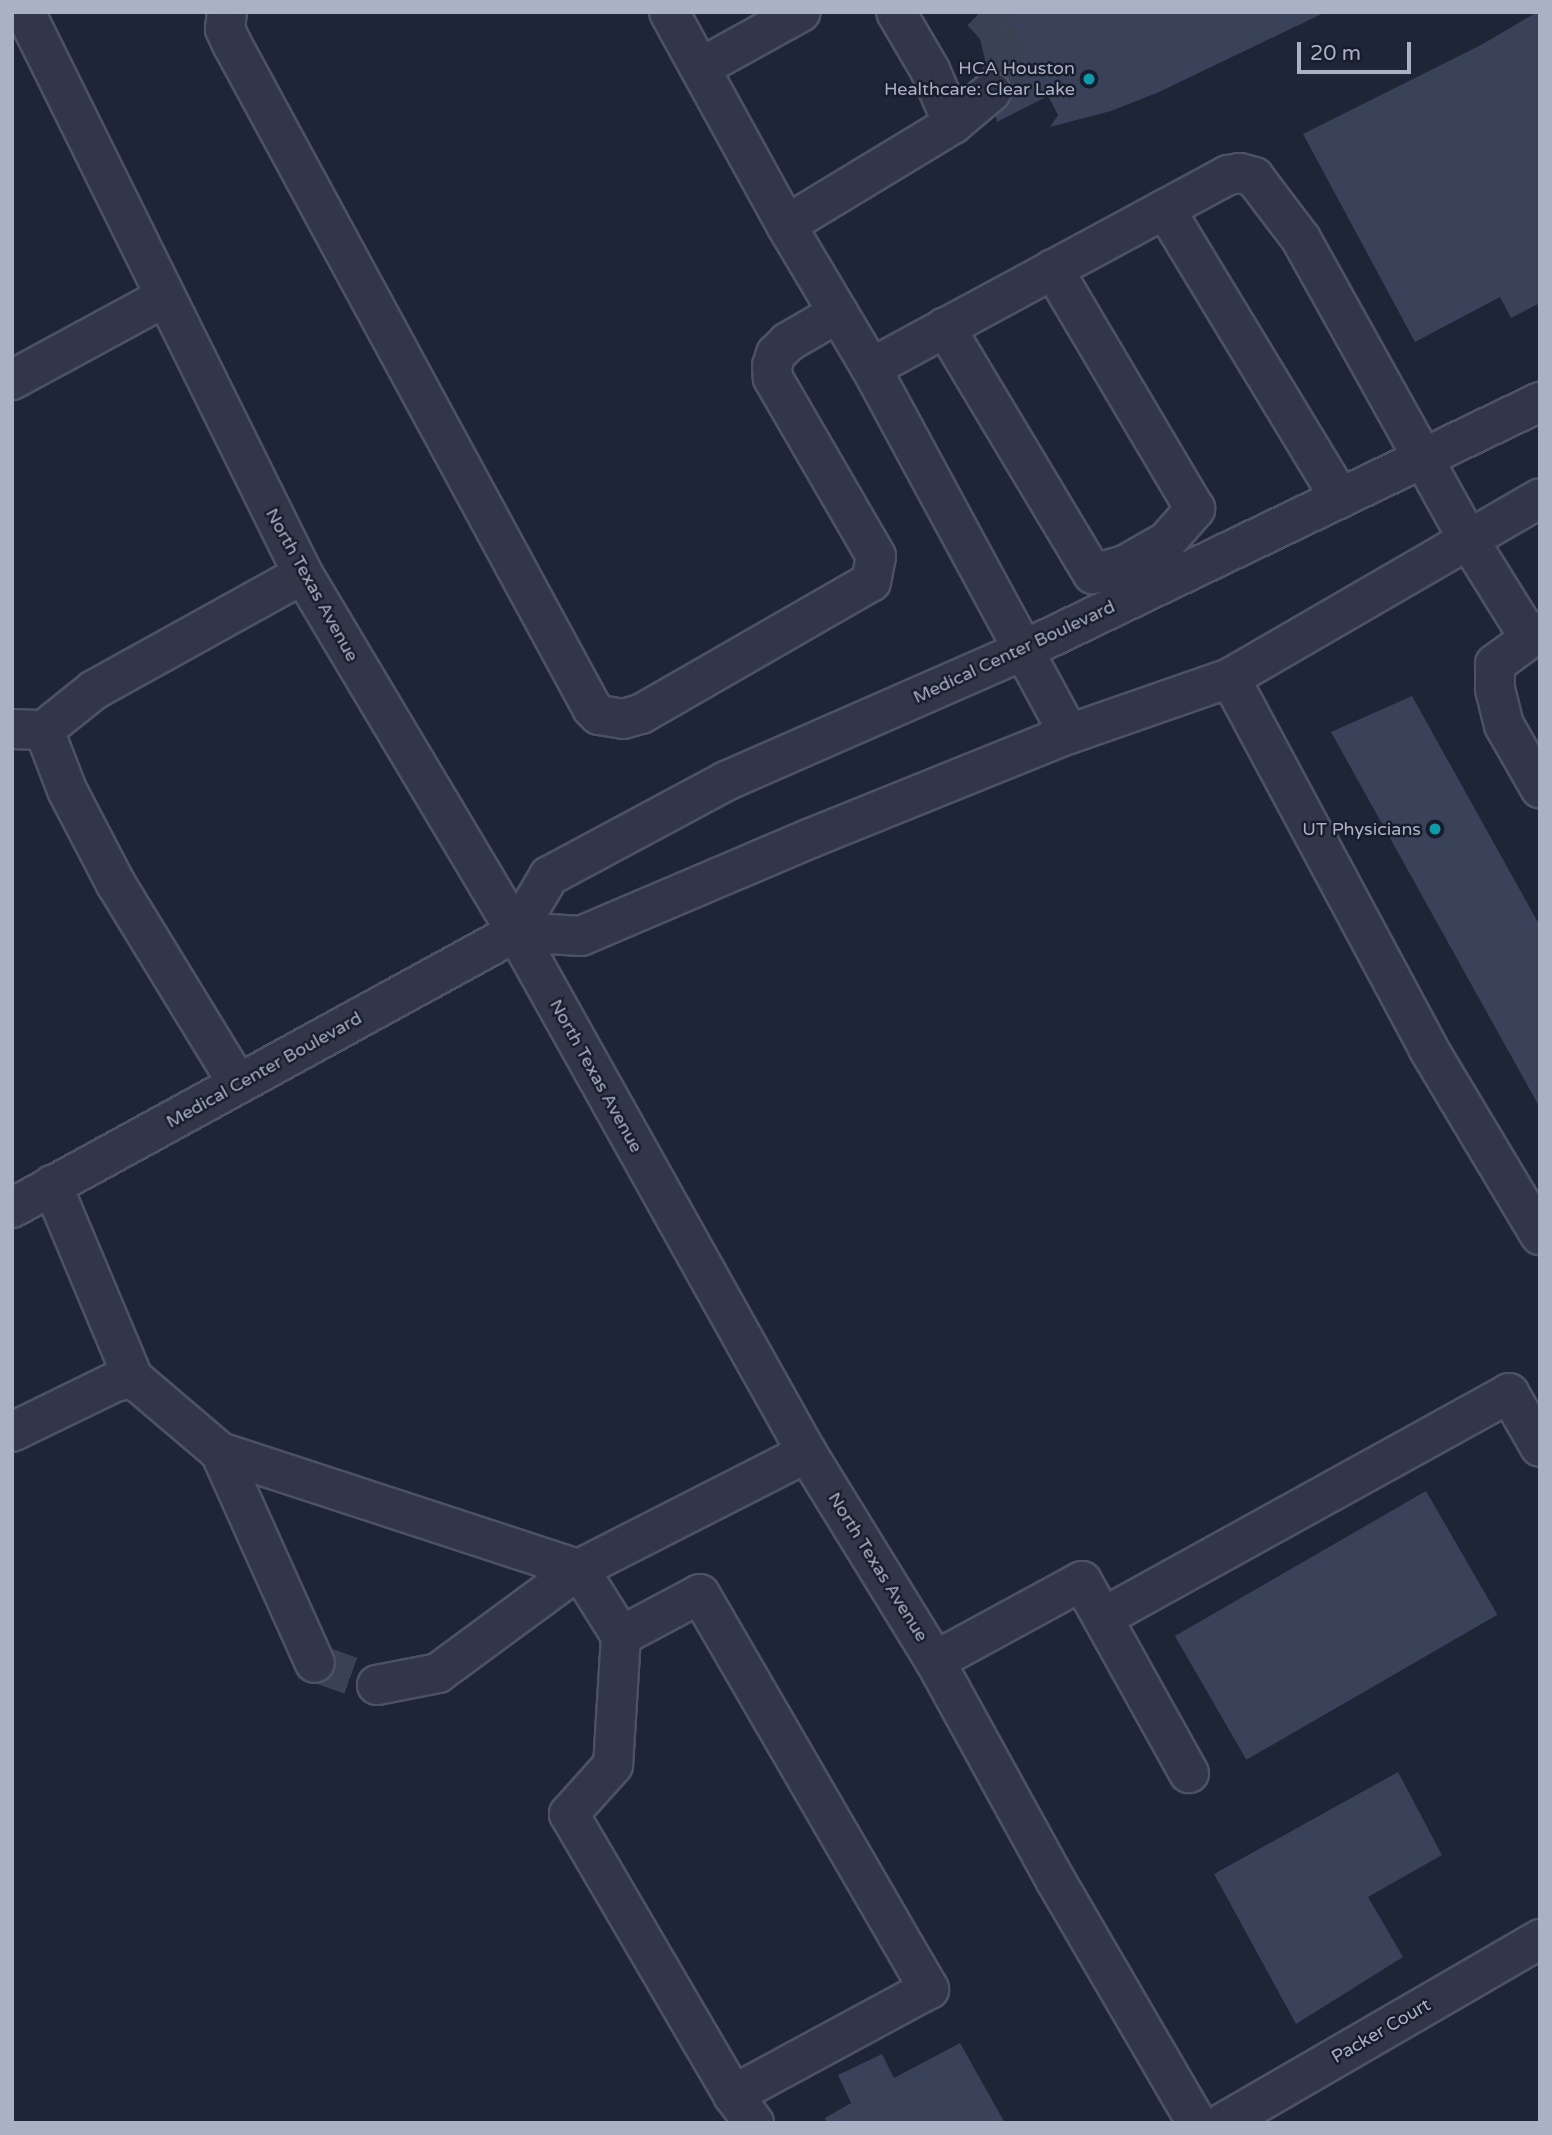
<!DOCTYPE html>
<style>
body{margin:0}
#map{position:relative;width:1552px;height:2135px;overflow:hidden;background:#1e2537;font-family:"Varela Round",sans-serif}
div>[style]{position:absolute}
.building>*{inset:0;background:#394258;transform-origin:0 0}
.minor-tunnel>*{height:38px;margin-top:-19px;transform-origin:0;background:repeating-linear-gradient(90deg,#3a4153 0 38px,transparent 0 57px)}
.roads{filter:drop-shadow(2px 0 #4c5263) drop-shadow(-2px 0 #4c5263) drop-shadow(0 2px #4c5263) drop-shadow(0 -2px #4c5263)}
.minor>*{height:38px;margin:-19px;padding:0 19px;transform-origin:19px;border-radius:19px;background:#313748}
.dots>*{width:19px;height:19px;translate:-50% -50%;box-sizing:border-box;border:4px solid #171d2c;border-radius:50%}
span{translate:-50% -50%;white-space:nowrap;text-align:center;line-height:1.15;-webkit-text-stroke:5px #171d2c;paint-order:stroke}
.poi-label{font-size:18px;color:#abb1c5}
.right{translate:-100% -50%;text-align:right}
.street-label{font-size:18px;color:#abb1c5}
.frame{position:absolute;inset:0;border:14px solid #abb1c5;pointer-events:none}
.scale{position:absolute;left:1297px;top:42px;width:114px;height:32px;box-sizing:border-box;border:4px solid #abb1c5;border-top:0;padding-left:9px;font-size:21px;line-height:24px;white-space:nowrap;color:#abb1c5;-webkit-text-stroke:5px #171d2c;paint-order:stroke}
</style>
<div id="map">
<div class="building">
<i style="clip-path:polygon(977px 12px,1326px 12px,1159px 92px,1111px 111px,1050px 127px,1058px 115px,1048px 96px,997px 122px)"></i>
<i style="clip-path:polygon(1537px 12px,1540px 12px,1540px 303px,1511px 318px,1500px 297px,1415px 342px,1303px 134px,1481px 45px)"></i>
<i style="clip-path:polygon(1412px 696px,1540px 926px,1540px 1108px,1331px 732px)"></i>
<i style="left:1426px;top:1491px;width:143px;height:290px;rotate:60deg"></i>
<i style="clip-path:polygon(1398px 1772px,1442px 1855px,1368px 1897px,1403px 1957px,1296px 2024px,1214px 1874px)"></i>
<i style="clip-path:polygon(960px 2043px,1005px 2123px,827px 2123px,825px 2118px,851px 2103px,838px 2075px,882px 2054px,894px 2078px)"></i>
</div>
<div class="minor-tunnel">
<i style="left:981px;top:12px;width:23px;rotate:47deg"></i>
<i style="left:997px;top:29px;width:37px;rotate:76deg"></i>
<i style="left:1006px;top:65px;width:31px;rotate:119deg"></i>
<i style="left:315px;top:1663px;width:66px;rotate:19.5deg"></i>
</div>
<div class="roads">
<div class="minor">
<i style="left:25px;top:12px;width:627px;rotate:63.68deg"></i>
<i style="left:303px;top:574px;width:417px;rotate:59.2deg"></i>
<i style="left:516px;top:932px;width:597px;rotate:60.81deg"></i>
<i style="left:807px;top:1453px;width:244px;rotate:58.4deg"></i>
<i style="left:935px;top:1661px;width:251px;rotate:61.2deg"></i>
<i style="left:1056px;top:1881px;width:280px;rotate:59.8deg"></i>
<i style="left:227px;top:12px;width:17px;rotate:97deg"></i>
<i style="left:225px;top:29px;width:17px;rotate:65deg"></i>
<i style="left:232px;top:44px;width:755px;rotate:61.53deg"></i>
<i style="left:592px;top:708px;width:10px;rotate:45deg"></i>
<i style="left:599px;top:715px;width:24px;rotate:9deg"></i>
<i style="left:623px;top:719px;width:19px;rotate:-16deg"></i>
<i style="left:641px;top:714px;width:265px;rotate:-29.9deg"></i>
<i style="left:871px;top:582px;width:26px;rotate:-79deg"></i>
<i style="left:876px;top:556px;width:206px;rotate:-120.1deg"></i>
<i style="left:773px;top:378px;width:12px;rotate:-95deg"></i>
<i style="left:772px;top:366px;width:13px;rotate:-72deg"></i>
<i style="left:776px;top:354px;width:17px;rotate:-45deg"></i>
<i style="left:788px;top:342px;width:58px;rotate:-30.1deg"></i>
<i style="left:669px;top:12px;width:243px;rotate:61.2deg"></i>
<i style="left:786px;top:225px;width:166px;rotate:59.3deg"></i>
<i style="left:871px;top:368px;width:416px;rotate:61.6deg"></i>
<i style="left:700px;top:68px;width:115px;rotate:-29deg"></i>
<i style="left:953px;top:124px;width:50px;rotate:-40.1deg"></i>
<i style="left:1165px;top:209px;width:338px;rotate:58.8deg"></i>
<i style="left:786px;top:225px;width:195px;rotate:-31.2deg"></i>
<i style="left:953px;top:124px;width:59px;rotate:-113.1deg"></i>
<i style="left:930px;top:70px;width:67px;rotate:-120.4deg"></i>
<i style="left:945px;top:327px;width:288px;rotate:59.1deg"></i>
<i style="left:1093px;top:574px;width:33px;rotate:-16deg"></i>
<i style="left:1125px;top:565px;width:48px;rotate:-29.7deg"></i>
<i style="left:1167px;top:541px;width:43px;rotate:-48.8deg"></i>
<i style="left:1195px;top:509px;width:279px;rotate:-120.6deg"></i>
<i style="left:871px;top:368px;width:406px;rotate:-28.4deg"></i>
<i style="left:1228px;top:175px;width:12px;rotate:-9deg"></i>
<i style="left:1240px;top:173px;width:15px;rotate:16deg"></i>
<i style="left:1254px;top:177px;width:78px;rotate:52.8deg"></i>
<i style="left:1301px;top:239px;width:343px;rotate:60.9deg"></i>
<i style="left:1468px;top:539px;width:115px;rotate:58.1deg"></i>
<i style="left:12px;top:380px;width:172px;rotate:-28.5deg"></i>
<i style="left:1540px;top:631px;width:56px;rotate:143.7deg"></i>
<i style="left:1495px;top:664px;width:25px;rotate:90deg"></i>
<i style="left:1495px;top:689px;width:37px;rotate:76deg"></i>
<i style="left:1504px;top:725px;width:73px;rotate:60.3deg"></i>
<i style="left:1230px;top:678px;width:420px;rotate:61.8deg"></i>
<i style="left:1428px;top:1048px;width:218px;rotate:59.1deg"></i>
<i style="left:12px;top:729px;width:32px;rotate:2deg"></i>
<i style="left:44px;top:730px;width:64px;rotate:-38.7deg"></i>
<i style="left:94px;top:690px;width:239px;rotate:-29deg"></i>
<i style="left:44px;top:730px;width:64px;rotate:69deg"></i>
<i style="left:67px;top:790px;width:106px;rotate:62.5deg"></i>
<i style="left:116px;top:884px;width:234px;rotate:58.6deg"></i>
<i style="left:516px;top:932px;width:65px;rotate:3.5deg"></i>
<i style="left:581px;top:936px;width:250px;rotate:-23.1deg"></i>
<i style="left:811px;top:838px;width:278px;rotate:-22deg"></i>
<i style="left:1069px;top:734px;width:170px;rotate:-19.2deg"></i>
<i style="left:1230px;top:678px;width:358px;rotate:-30.1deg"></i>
<i style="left:52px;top:1185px;width:209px;rotate:67.2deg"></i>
<i style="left:133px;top:1378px;width:114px;rotate:40.4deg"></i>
<i style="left:220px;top:1452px;width:378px;rotate:18.1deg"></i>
<i style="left:579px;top:1569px;width:79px;rotate:57.9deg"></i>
<i style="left:621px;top:1636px;width:129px;rotate:93.5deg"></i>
<i style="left:613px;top:1765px;width:66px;rotate:131.9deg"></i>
<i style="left:569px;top:1814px;width:325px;rotate:59.7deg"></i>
<i style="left:733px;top:2095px;width:35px;rotate:53deg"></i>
<i style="left:12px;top:1208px;width:575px;rotate:-28.71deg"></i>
<i style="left:516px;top:932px;width:65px;rotate:-59.5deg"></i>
<i style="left:549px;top:876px;width:201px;rotate:-28.2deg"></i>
<i style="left:726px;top:781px;width:326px;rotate:-23.7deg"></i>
<i style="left:1024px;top:650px;width:573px;rotate:-25.67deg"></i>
<i style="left:12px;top:1432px;width:114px;rotate:-25.9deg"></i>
<i style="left:115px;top:1382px;width:18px;rotate:-13deg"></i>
<i style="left:220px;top:1452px;width:231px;rotate:65.8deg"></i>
<i style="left:1104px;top:1617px;width:463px;rotate:-28.9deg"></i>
<i style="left:1509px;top:1393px;width:62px;rotate:60.1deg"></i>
<i style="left:621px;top:1636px;width:89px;rotate:-28deg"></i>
<i style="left:700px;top:1594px;width:457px;rotate:59.9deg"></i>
<i style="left:929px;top:1989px;width:223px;rotate:151.6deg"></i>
<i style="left:935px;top:1661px;width:167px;rotate:-28.6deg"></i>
<i style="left:1082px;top:1581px;width:220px;rotate:60.9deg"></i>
<i style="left:377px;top:1685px;width:62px;rotate:-11.1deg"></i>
<i style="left:438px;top:1673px;width:175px;rotate:-36.4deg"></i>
<i style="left:579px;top:1569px;width:256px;rotate:-27deg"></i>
<i style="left:1223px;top:2123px;width:367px;rotate:-30.1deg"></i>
</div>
</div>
<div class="dots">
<i style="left:1089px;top:79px;background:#0f9aa8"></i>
<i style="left:1435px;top:829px;background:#0f9aa8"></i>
</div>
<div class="poi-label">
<span class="right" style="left:1075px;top:79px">HCA Houston<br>Healthcare: Clear Lake</span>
<span class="right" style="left:1421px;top:829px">UT Physicians</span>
</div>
<div class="street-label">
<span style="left:312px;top:585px;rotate:61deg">North Texas Avenue</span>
<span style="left:1014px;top:652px;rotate:-25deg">Medical Center Boulevard</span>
<span style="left:264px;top:1070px;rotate:-29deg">Medical Center Boulevard</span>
<span style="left:596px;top:1076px;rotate:61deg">North Texas Avenue</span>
<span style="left:878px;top:1567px;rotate:58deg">North Texas Avenue</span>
<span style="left:1381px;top:2031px;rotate:-30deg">Packer Court</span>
</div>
<div class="frame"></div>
<div class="scale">20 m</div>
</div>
